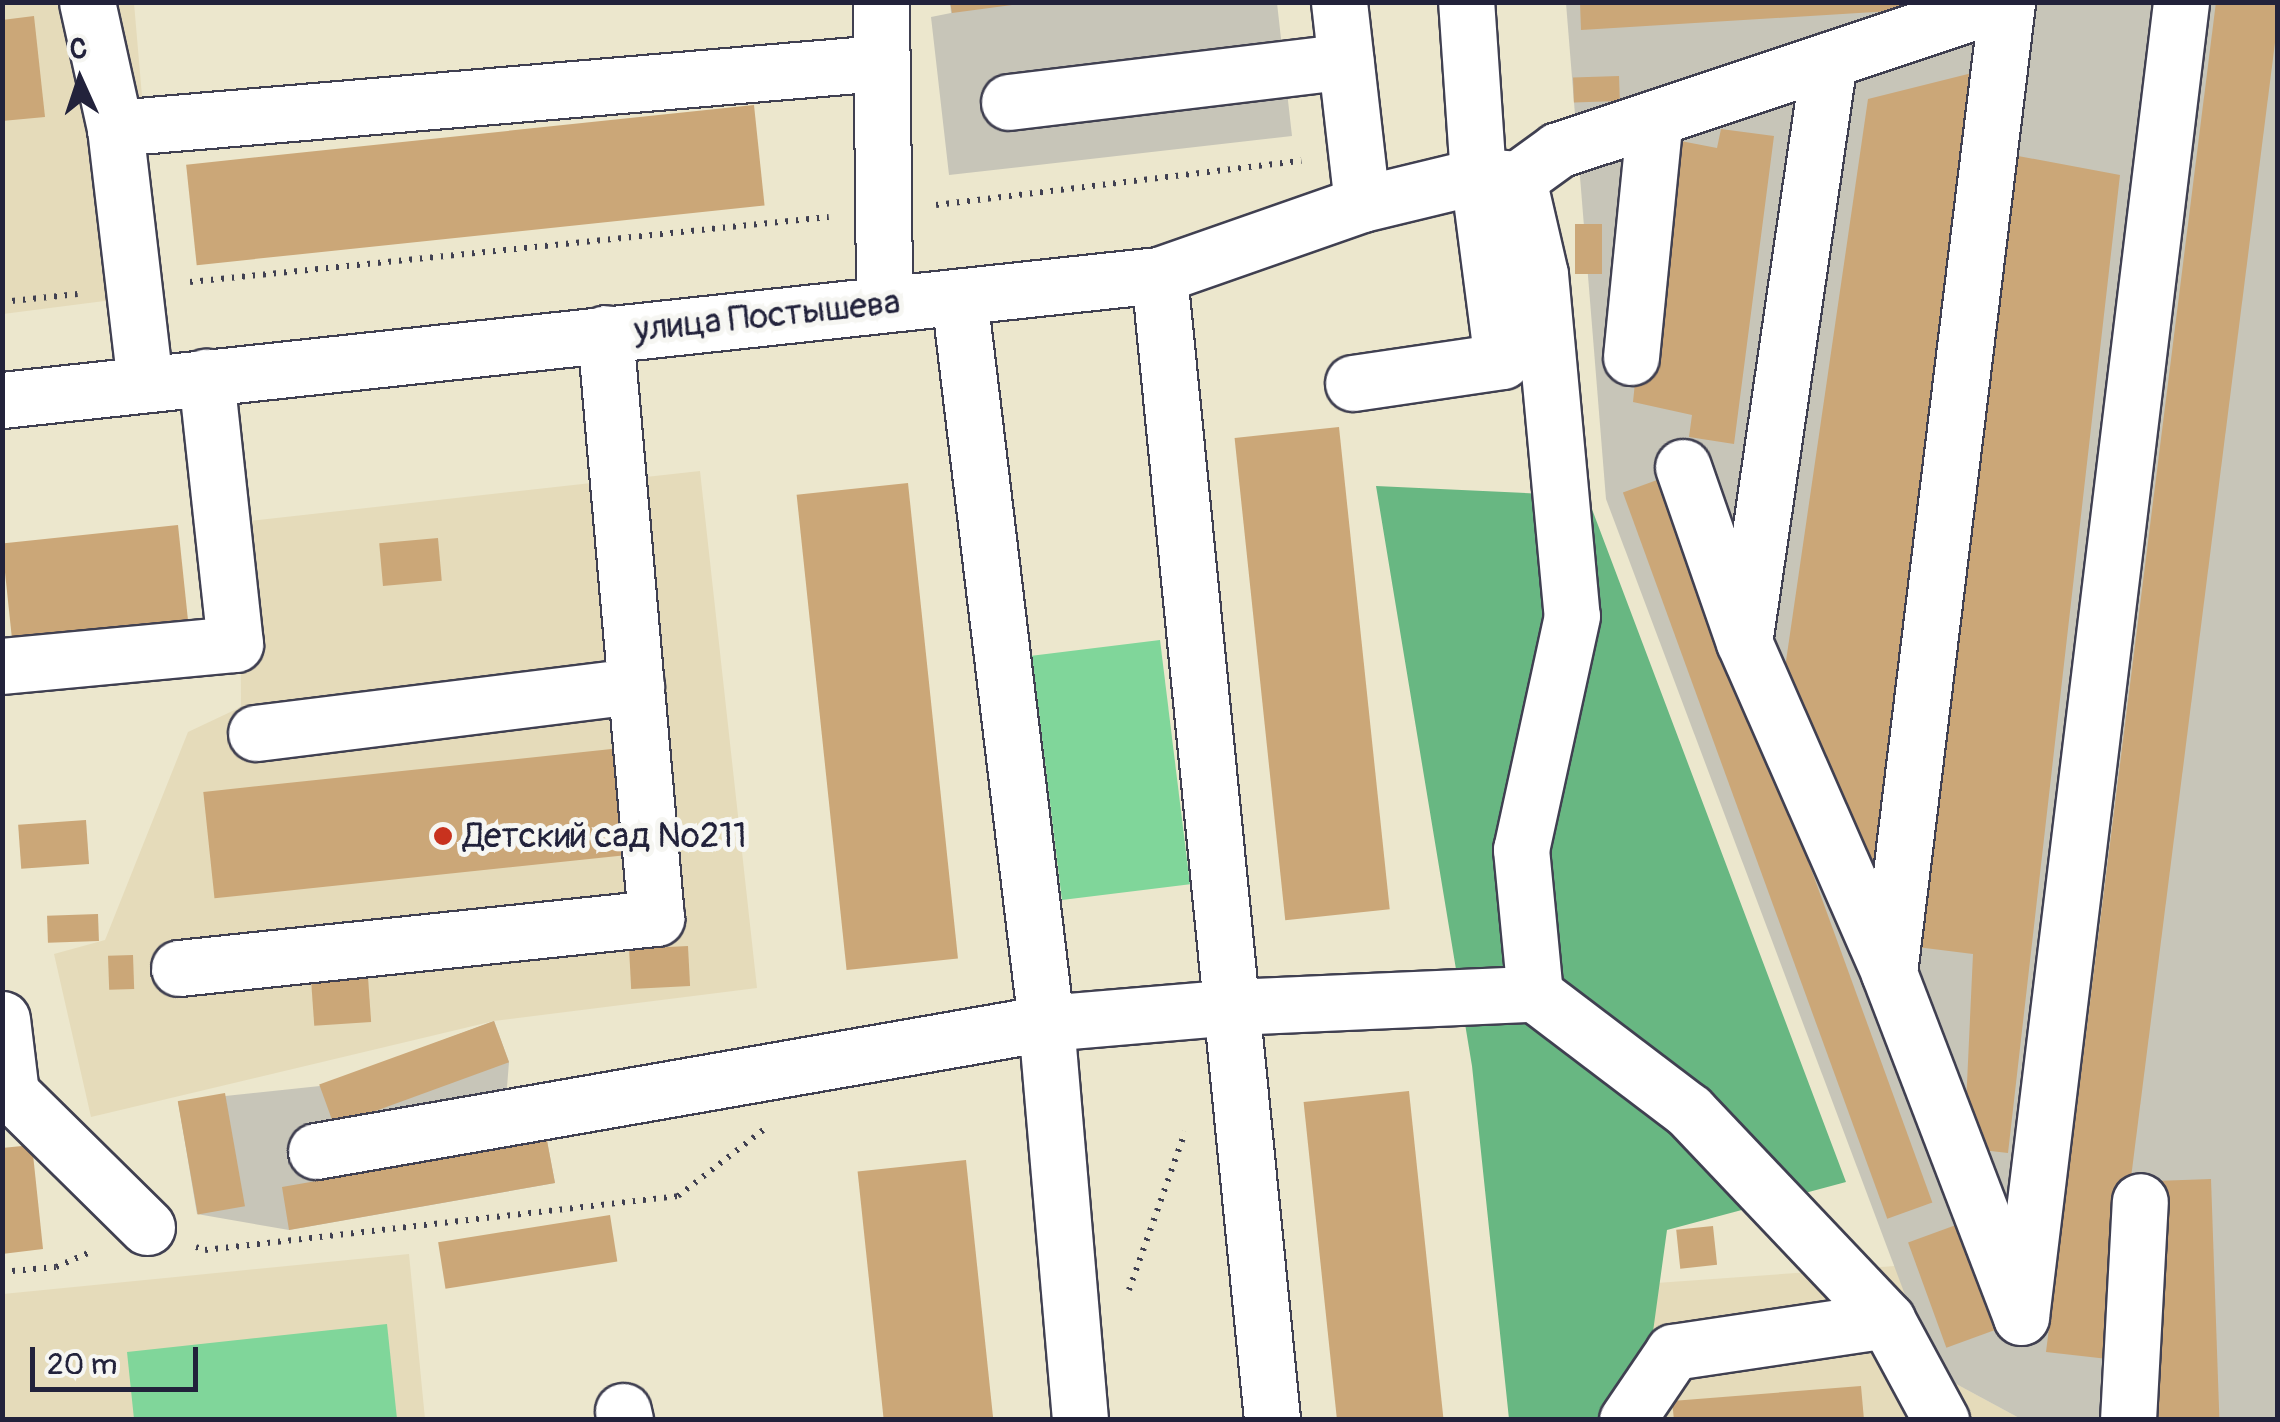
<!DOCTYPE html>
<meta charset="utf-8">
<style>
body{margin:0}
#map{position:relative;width:2280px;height:1422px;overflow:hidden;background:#ece7cd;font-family:Pangolin,sans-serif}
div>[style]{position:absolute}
.built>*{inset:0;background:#e5dbba}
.industrial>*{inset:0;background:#c7c5b8}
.green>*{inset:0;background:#80d69a;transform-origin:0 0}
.forest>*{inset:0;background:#68b782}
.building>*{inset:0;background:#cba778;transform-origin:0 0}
.path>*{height:6px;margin-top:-3px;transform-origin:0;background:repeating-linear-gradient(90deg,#404051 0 2.5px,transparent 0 10.5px)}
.roads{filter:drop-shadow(2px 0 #404051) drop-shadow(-2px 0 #404051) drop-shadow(0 2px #404051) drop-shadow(0 -2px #404051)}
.minor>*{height:55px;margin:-27.5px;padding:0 27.5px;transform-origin:27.5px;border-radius:27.5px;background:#fff}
.dots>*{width:28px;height:28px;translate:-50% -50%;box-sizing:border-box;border:5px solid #f6f6f2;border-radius:50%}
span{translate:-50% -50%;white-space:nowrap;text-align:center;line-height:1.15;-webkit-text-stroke:10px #f6f6f2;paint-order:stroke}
.street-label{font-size:35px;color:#22223b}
.poi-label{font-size:35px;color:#22223b}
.left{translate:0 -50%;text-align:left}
.frame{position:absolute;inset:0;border:5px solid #22223b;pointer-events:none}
.north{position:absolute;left:30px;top:30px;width:100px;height:100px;-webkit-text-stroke:8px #f6f6f2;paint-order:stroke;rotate:357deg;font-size:28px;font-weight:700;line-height:40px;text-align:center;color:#22223b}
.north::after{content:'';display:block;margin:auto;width:35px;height:45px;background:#22223b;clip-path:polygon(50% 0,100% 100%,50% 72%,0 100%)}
.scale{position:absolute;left:30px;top:1347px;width:168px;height:45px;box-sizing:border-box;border:5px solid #22223b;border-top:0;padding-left:12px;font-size:30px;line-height:35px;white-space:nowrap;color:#22223b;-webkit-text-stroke:8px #f6f6f2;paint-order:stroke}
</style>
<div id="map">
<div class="built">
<i style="clip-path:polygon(2px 3px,134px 3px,159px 294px,3px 314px)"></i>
<i style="clip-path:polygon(700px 471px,757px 988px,494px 1021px,91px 1117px,54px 954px,105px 940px,188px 732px,241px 707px,240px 522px)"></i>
<i style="clip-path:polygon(409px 1254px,425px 1419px,3px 1420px,3px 1294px)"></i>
<i style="clip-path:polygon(1895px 1266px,1934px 1372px,2021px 1419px,1612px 1419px,1600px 1287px)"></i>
</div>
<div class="industrial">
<i style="clip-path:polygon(950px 2px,1277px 3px,1292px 136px,949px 175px,931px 17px,951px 13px)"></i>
<i style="clip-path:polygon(1566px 3px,2277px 3px,2277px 1419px,2021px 1419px,1934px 1372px,1606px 499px)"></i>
<i style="clip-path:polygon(494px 1021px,509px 1062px,503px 1137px,545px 1130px,555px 1183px,289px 1230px,197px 1214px,178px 1101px,320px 1086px)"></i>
</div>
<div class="green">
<i style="left:1160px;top:640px;width:246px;height:129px;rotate:83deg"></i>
<i style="clip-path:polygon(387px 1324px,397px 1419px,134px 1419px,127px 1352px)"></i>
</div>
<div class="forest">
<i style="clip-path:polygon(1376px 486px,1587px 496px,1846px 1182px,1667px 1230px,1641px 1419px,1509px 1419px,1472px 1066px)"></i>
</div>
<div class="building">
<i style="clip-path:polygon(950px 2px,1011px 2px,1012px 5px,952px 13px)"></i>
<i style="clip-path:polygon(1580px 2px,1955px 2px,1955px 7px,1581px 30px)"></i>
<i style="clip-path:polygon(2216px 2px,2278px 2px,2278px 19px,2108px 1359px,2046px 1352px)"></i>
<i style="clip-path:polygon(34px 16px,45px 117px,2px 121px,2px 20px)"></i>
<i style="clip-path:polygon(1992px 68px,1875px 866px,1785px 668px,1868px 99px)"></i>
<i style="left:1619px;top:76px;width:25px;height:46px;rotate:88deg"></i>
<i style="left:754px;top:105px;width:101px;height:571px;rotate:84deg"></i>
<i style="clip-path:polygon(1721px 129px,1774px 136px,1734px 444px,1689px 437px,1692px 415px,1633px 402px,1660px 137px,1717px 148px)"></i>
<i style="clip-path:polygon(2018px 156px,2120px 175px,2008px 1153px,1964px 1148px,1973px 954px,1917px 947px)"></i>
<i style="left:1575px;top:224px;width:27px;height:50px"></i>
<i style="left:1339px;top:427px;width:485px;height:105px;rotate:84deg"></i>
<i style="left:1668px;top:476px;width:773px;height:48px;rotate:70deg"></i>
<i style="left:908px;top:483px;width:478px;height:112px;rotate:84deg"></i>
<i style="left:178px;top:525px;width:102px;height:177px;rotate:84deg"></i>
<i style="left:438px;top:538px;width:43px;height:59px;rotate:85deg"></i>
<i style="left:621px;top:748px;width:107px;height:420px;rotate:84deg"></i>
<i style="left:86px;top:820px;width:44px;height:68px;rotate:86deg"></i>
<i style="left:98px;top:914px;width:27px;height:51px;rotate:88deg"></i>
<i style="left:688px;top:946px;width:40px;height:59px;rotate:87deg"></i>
<i style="left:133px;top:955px;width:34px;height:25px;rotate:88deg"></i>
<i style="left:368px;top:977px;width:45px;height:57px;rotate:86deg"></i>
<i style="left:494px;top:1021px;width:44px;height:186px;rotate:70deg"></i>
<i style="left:1409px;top:1091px;width:331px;height:106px;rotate:84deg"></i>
<i style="left:225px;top:1093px;width:115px;height:48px;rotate:80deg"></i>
<i style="clip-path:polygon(545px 1130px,555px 1183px,289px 1230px,282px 1187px,505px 1148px,503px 1138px)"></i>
<i style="clip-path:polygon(32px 1145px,43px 1249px,2px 1254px,2px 1148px)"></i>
<i style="left:966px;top:1160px;width:261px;height:109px;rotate:84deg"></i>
<i style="left:2211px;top:1179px;width:241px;height:63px;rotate:88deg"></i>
<i style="left:610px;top:1215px;width:47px;height:174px;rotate:81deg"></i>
<i style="left:1956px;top:1225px;width:112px;height:51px;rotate:70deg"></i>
<i style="left:1713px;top:1226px;width:39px;height:37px;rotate:84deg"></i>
<i style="clip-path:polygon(1861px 1386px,1864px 1420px,1674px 1420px,1672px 1401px)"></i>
</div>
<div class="path">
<i style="left:936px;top:205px;width:368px;rotate:-6.9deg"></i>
<i style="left:190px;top:282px;width:642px;rotate:-5.81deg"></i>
<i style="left:2px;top:302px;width:76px;rotate:-6deg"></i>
<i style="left:196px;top:1247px;width:9px;rotate:18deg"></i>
<i style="left:205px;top:1250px;width:476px;rotate:-6.5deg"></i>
<i style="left:678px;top:1196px;width:108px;rotate:-37.8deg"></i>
<i style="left:2px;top:1272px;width:54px;rotate:-5.3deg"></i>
<i style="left:56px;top:1267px;width:40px;rotate:-23.4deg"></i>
<i style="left:1129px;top:1290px;width:168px;rotate:-70.5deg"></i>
</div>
<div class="roads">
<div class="minor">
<i style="left:87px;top:2px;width:129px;rotate:77.5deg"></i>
<i style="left:115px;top:128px;width:258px;rotate:83.3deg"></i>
<i style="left:881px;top:2px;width:300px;rotate:89.4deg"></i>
<i style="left:1339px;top:2px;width:203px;rotate:83.5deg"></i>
<i style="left:1009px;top:102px;width:339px;rotate:-6.9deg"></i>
<i style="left:115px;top:128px;width:768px;rotate:-4.86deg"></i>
<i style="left:1518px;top:179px;width:98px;rotate:77deg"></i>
<i style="left:1540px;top:274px;width:343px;rotate:84.7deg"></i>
<i style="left:1572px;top:616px;width:239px;rotate:102.3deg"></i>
<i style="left:1521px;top:849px;width:146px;rotate:84.5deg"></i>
<i style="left:1535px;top:994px;width:193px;rotate:37.2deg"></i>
<i style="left:1689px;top:1111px;width:288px;rotate:46.5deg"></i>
<i style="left:1887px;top:1320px;width:114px;rotate:61.6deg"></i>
<i style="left:1518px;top:179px;width:49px;rotate:-35.9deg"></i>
<i style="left:1558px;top:150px;width:470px;rotate:-18.4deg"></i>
<i style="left:1159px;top:275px;width:1151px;rotate:84.36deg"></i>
<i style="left:959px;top:297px;width:731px;rotate:83.17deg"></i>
<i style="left:1046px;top:1023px;width:398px;rotate:85.1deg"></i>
<i style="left:1631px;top:357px;width:240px;rotate:-84.3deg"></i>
<i style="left:1353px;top:383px;width:151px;rotate:-8.4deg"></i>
<i style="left:1502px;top:361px;width:187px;rotate:-97.4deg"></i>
<i style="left:1478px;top:176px;width:174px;rotate:-93.9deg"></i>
<i style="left:2px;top:400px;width:1164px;rotate:-6.17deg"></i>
<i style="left:1159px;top:275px;width:215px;rotate:-19.3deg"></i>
<i style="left:1362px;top:204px;width:119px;rotate:-13.6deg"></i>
<i style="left:1478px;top:176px;width:40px;rotate:4.3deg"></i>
<i style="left:1683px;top:467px;width:185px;rotate:70.8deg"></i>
<i style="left:1744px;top:642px;width:361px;rotate:66.3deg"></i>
<i style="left:1889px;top:973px;width:368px;rotate:69deg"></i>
<i style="left:2021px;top:1317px;width:1325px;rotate:-83.06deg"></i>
<i style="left:1745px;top:636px;width:582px;rotate:-81.7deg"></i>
<i style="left:2px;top:666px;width:234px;rotate:-5.4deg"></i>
<i style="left:235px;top:644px;width:269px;rotate:-96.2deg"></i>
<i style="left:256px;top:733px;width:383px;rotate:-7.1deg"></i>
<i style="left:179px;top:968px;width:480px;rotate:-6deg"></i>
<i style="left:656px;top:918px;width:587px;rotate:-94.98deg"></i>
<i style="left:1889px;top:972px;width:977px;rotate:-83.06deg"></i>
<i style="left:2px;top:1019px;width:75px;rotate:83.1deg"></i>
<i style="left:11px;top:1093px;width:9px;rotate:174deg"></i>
<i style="left:11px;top:1093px;width:191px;rotate:44.6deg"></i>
<i style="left:316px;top:1151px;width:741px;rotate:-9.95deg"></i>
<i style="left:1046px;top:1023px;width:187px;rotate:-4.9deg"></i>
<i style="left:1232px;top:1007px;width:303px;rotate:-2.5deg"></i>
<i style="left:623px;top:1411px;width:9px;rotate:77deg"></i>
<i style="left:1627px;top:1420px;width:82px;rotate:-55.9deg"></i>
<i style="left:1673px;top:1352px;width:216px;rotate:-8.5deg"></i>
<i style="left:2128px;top:1420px;width:219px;rotate:-86.9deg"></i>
</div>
</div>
<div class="dots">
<i style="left:443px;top:836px;background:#c8321e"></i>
</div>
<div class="street-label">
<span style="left:767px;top:316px;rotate:-6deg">улица Постышева</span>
</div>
<div class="poi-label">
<span class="left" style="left:463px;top:836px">Детский сад №211</span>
</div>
<div class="frame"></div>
<div class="north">С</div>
<div class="scale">20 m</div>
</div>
